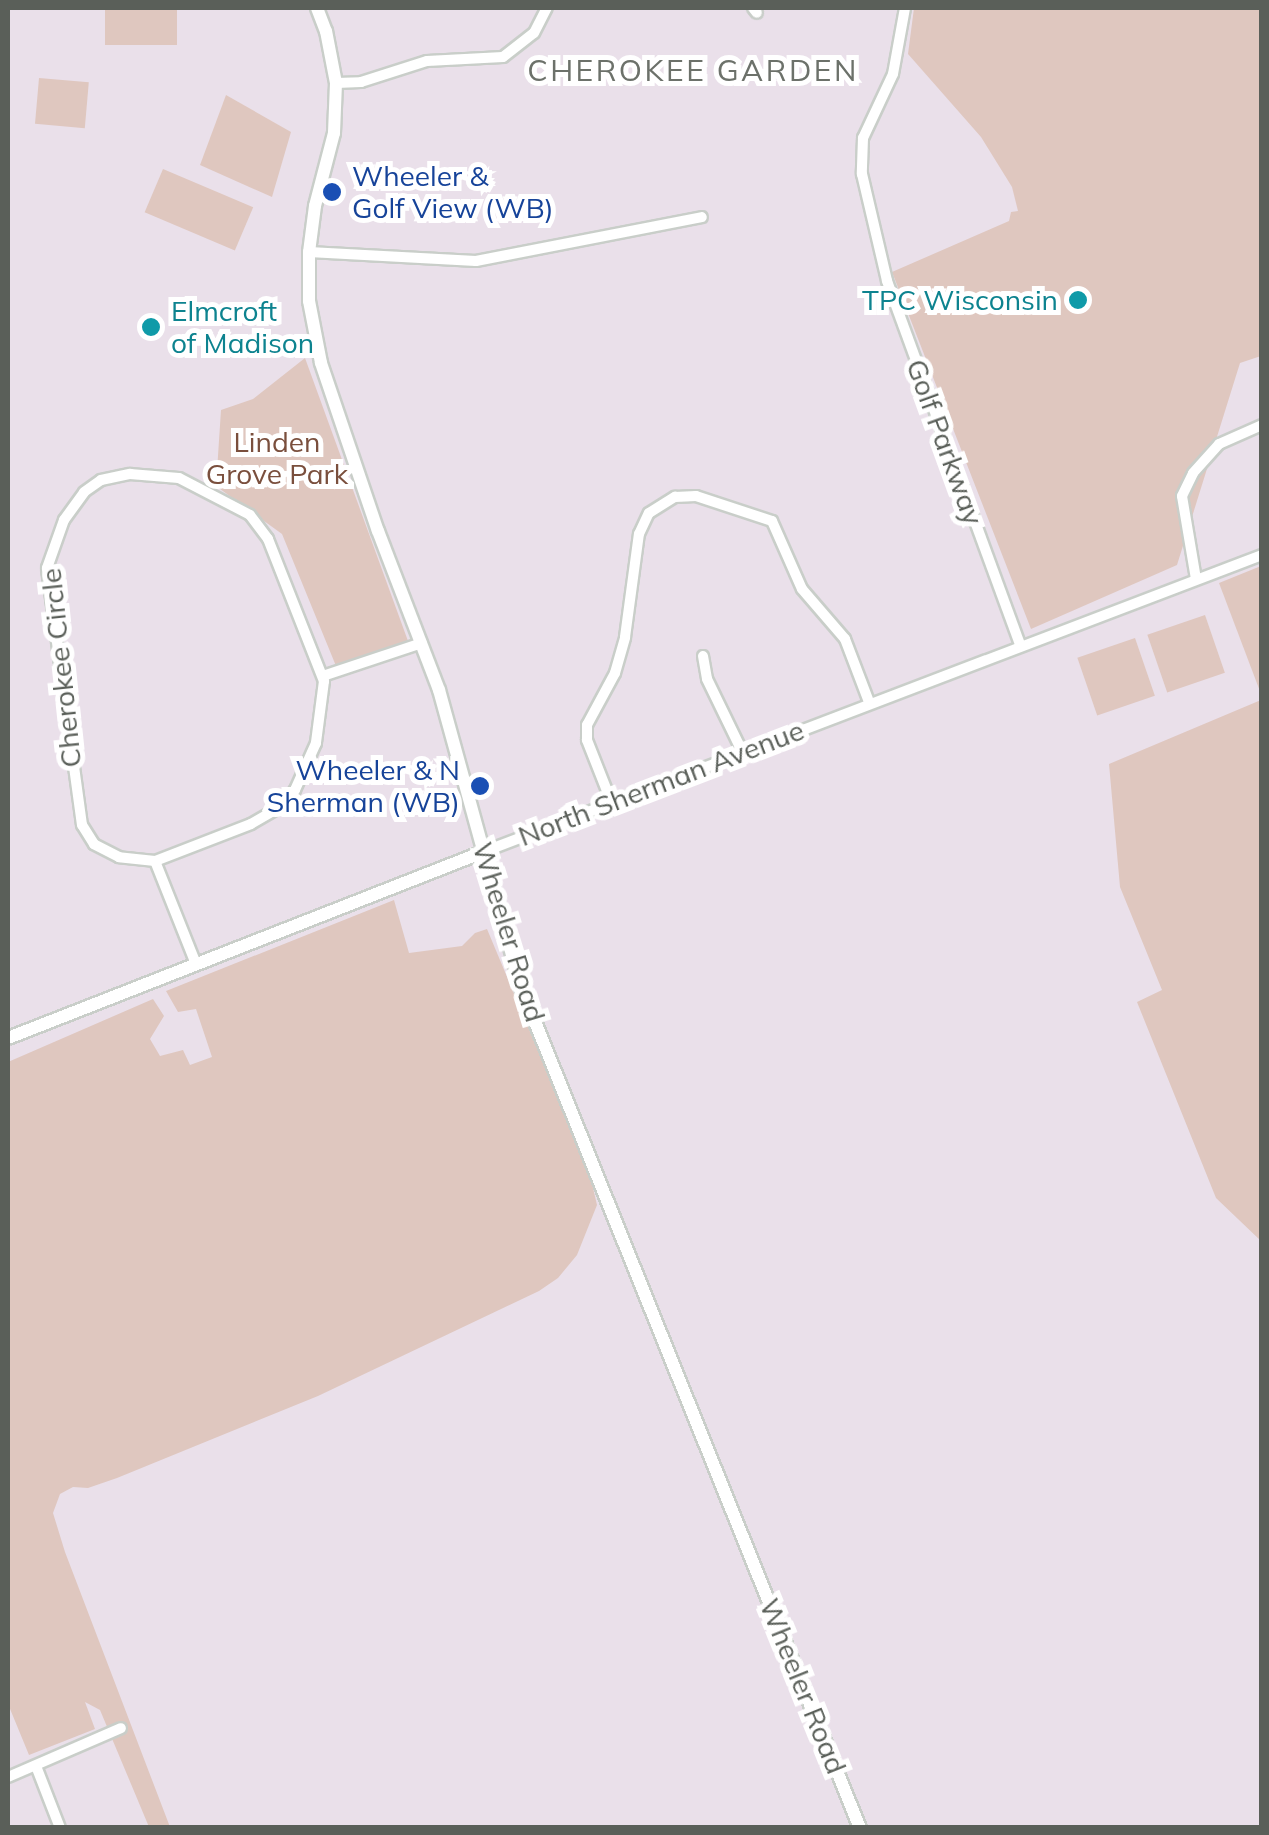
<!DOCTYPE html>
<style>
body{margin:0}
#map{position:relative;width:1269px;height:1835px;overflow:hidden;background:#eae0ea;font-family:Mulish,sans-serif}
div>[style]{position:absolute}
.green>*{inset:0;background:#dfc7bf;transform-origin:0 0}
.roads{filter:drop-shadow(2px 0 #c9cec9) drop-shadow(-2px 0 #c9cec9) drop-shadow(0 2px #c9cec9) drop-shadow(0 -2px #c9cec9)}
.minor>*{height:10px;margin:-5px;padding:0 5px;transform-origin:5px;border-radius:5px;background:#fff}
.tertiary>*{height:12px;margin:-6px;padding:0 6px;transform-origin:6px;border-radius:6px;background:#fff}
.dots>*{width:28px;height:28px;translate:-50% -50%;box-sizing:border-box;border:5px solid #fff;border-radius:50%}
span{translate:-50% -50%;white-space:nowrap;text-align:center;line-height:1.15;-webkit-text-stroke:10px #fff;paint-order:stroke}
.transit-label{font-size:28px;color:#164399}
.left{translate:0 -50%;text-align:left}
.right{translate:-100% -50%;text-align:right}
.culture-label{font-size:28px;color:#0d838f}
.park-label{font-size:28px;color:#7a4f3d}
.street-label{font-size:28px;color:#5a5f59}
.neighbourhood-label{font-size:30px;color:#6c716a;letter-spacing:2.5px}
.frame{position:absolute;inset:0;border:10px solid #5a5f59;pointer-events:none}
</style>
<div id="map">
<div class="green">
<i style="left:105px;top:8px;width:72px;height:37px"></i>
<i style="clip-path:polygon(914px 8px,1261px 8px,1261px 356px,1240px 363px,1177px 565px,1031px 629px,892px 272px,1009px 221px,1011px 212px,1018px 211px,1012px 187px,981px 137px,908px 54px)"></i>
<i style="left:39px;top:78px;width:50px;height:46px;rotate:5deg"></i>
<i style="clip-path:polygon(226px 95px,291px 132px,272px 197px,200px 165px)"></i>
<i style="left:163px;top:169px;width:98px;height:47px;rotate:23deg"></i>
<i style="clip-path:polygon(305px 358px,408px 641px,336px 666px,282px 534px,216px 486px,221px 410px,253px 399px)"></i>
<i style="clip-path:polygon(1261px 566px,1261px 694px,1219px 583px)"></i>
<i style="left:1205px;top:615px;width:61px;height:61px;rotate:71deg"></i>
<i style="left:1135px;top:638px;width:61px;height:61px;rotate:71deg"></i>
<i style="clip-path:polygon(1261px 700px,1261px 1241px,1216px 1198px,1137px 1002px,1162px 990px,1120px 887px,1109px 764px)"></i>
<i style="clip-path:polygon(394px 900px,409px 953px,462px 946px,475px 933px,487px 929px,590px 1175px,597px 1205px,577px 1255px,558px 1278px,539px 1291px,318px 1396px,117px 1478px,88px 1488px,73px 1487px,60px 1494px,53px 1513px,65px 1552px,170px 1827px,149px 1827px,100px 1710px,85px 1702px,95px 1729px,29px 1755px,8px 1704px,8px 1062px,153px 999px,164px 1016px,150px 1039px,160px 1056px,183px 1050px,190px 1065px,212px 1057px,196px 1009px,178px 1012px,166px 991px)"></i>
</div>
<div class="roads">
<div class="minor">
<i style="left:753px;top:8px;width:6px;rotate:51deg"></i>
<i style="left:905px;top:8px;width:67px;rotate:100.3deg"></i>
<i style="left:893px;top:74px;width:71px;rotate:115.1deg"></i>
<i style="left:863px;top:138px;width:36px;rotate:92deg"></i>
<i style="left:862px;top:174px;width:110px;rotate:76.8deg"></i>
<i style="left:887px;top:281px;width:388px;rotate:69.9deg"></i>
<i style="left:336px;top:83px;width:25px;rotate:-2deg"></i>
<i style="left:361px;top:82px;width:69px;rotate:-17.7deg"></i>
<i style="left:427px;top:61px;width:76px;rotate:-3deg"></i>
<i style="left:503px;top:57px;width:39px;rotate:-38deg"></i>
<i style="left:534px;top:33px;width:28px;rotate:-63deg"></i>
<i style="left:309px;top:252px;width:167px;rotate:3.1deg"></i>
<i style="left:476px;top:261px;width:230px;rotate:-11deg"></i>
<i style="left:1196px;top:579px;width:84px;rotate:-99.6deg"></i>
<i style="left:1182px;top:496px;width:25px;rotate:-64deg"></i>
<i style="left:1193px;top:473px;width:39px;rotate:-48deg"></i>
<i style="left:1219px;top:444px;width:47px;rotate:-23.8deg"></i>
<i style="left:703px;top:656px;width:23px;rotate:80deg"></i>
<i style="left:707px;top:679px;width:80px;rotate:64.1deg"></i>
<i style="left:323px;top:676px;width:104px;rotate:-18.4deg"></i>
<i style="left:611px;top:801px;width:66px;rotate:-111.5deg"></i>
<i style="left:587px;top:740px;width:15px;rotate:-90deg"></i>
<i style="left:587px;top:725px;width:59px;rotate:-61.7deg"></i>
<i style="left:615px;top:673px;width:37px;rotate:-74deg"></i>
<i style="left:625px;top:637px;width:104px;rotate:-82.3deg"></i>
<i style="left:639px;top:534px;width:23px;rotate:-65deg"></i>
<i style="left:649px;top:513px;width:31px;rotate:-32deg"></i>
<i style="left:675px;top:497px;width:21px;rotate:-3deg"></i>
<i style="left:696px;top:496px;width:80px;rotate:18.2deg"></i>
<i style="left:772px;top:521px;width:74px;rotate:66.2deg"></i>
<i style="left:802px;top:589px;width:66px;rotate:49.3deg"></i>
<i style="left:845px;top:639px;width:67px;rotate:69.1deg"></i>
<i style="left:483px;top:852px;width:834px;rotate:-20.87deg"></i>
<i style="left:155px;top:861px;width:36px;rotate:-174deg"></i>
<i style="left:119px;top:857px;width:28px;rotate:-153deg"></i>
<i style="left:94px;top:844px;width:22px;rotate:-122deg"></i>
<i style="left:82px;top:825px;width:259px;rotate:-97.8deg"></i>
<i style="left:47px;top:568px;width:51px;rotate:-70.5deg"></i>
<i style="left:64px;top:520px;width:34px;rotate:-54deg"></i>
<i style="left:84px;top:492px;width:21px;rotate:-35deg"></i>
<i style="left:101px;top:480px;width:30px;rotate:-12deg"></i>
<i style="left:130px;top:474px;width:49px;rotate:4.7deg"></i>
<i style="left:179px;top:478px;width:80px;rotate:27.5deg"></i>
<i style="left:250px;top:515px;width:30px;rotate:53deg"></i>
<i style="left:268px;top:539px;width:153px;rotate:68.5deg"></i>
<i style="left:324px;top:681px;width:63px;rotate:97.4deg"></i>
<i style="left:316px;top:743px;width:51px;rotate:114.1deg"></i>
<i style="left:295px;top:790px;width:21px;rotate:129deg"></i>
<i style="left:282px;top:806px;width:36px;rotate:150deg"></i>
<i style="left:251px;top:824px;width:103px;rotate:158.9deg"></i>
<i style="left:155px;top:861px;width:111px;rotate:68.3deg"></i>
<i style="left:36px;top:1766px;width:66px;rotate:68.8deg"></i>
<i style="left:8px;top:1777px;width:123px;rotate:-23.4deg"></i>
</div>
<div class="tertiary">
<i style="left:317px;top:8px;width:25px;rotate:69deg"></i>
<i style="left:326px;top:31px;width:53px;rotate:79.1deg"></i>
<i style="left:336px;top:83px;width:50px;rotate:92.3deg"></i>
<i style="left:334px;top:133px;width:75px;rotate:104.6deg"></i>
<i style="left:315px;top:206px;width:46px;rotate:97.4deg"></i>
<i style="left:309px;top:252px;width:49px;rotate:90deg"></i>
<i style="left:309px;top:301px;width:63px;rotate:79deg"></i>
<i style="left:321px;top:363px;width:177px;rotate:71.3deg"></i>
<i style="left:378px;top:531px;width:170px;rotate:69deg"></i>
<i style="left:439px;top:690px;width:308px;rotate:74.6deg"></i>
<i style="left:521px;top:987px;width:907px;rotate:68.05deg"></i>
<i style="left:8px;top:1038px;width:510px;rotate:-21.38deg"></i>
</div>
</div>
<div class="dots">
<i style="left:332px;top:192px;background:#1a4fb4"></i>
<i style="left:1078px;top:300px;background:#0f9aa8"></i>
<i style="left:151px;top:327px;background:#0f9aa8"></i>
<i style="left:480px;top:786px;background:#1a4fb4"></i>
</div>
<div class="transit-label">
<span class="left" style="left:352px;top:192px">Wheeler &amp;<br>Golf View (WB)</span>
<span class="right" style="left:460px;top:786px">Wheeler &amp; N<br>Sherman (WB)</span>
</div>
<div class="culture-label">
<span class="right" style="left:1058px;top:300px">TPC Wisconsin</span>
<span class="left" style="left:171px;top:327px">Elmcroft<br>of Madison</span>
</div>
<div class="park-label">
<span style="left:277px;top:458px">Linden<br>Grove Park</span>
</div>
<div class="street-label">
<span style="left:945px;top:442px;rotate:70deg">Golf Parkway</span>
<span style="left:61px;top:668px;rotate:-96deg">Cherokee Circle</span>
<span style="left:661px;top:783px;rotate:-21deg">North Sherman Avenue</span>
<span style="left:509px;top:932px;rotate:73deg">Wheeler Road</span>
<span style="left:803px;top:1686px;rotate:68deg">Wheeler Road</span>
</div>
<div class="neighbourhood-label">
<span style="left:693px;top:70px">CHEROKEE GARDEN</span>
</div>
<div class="frame"></div>
</div>
